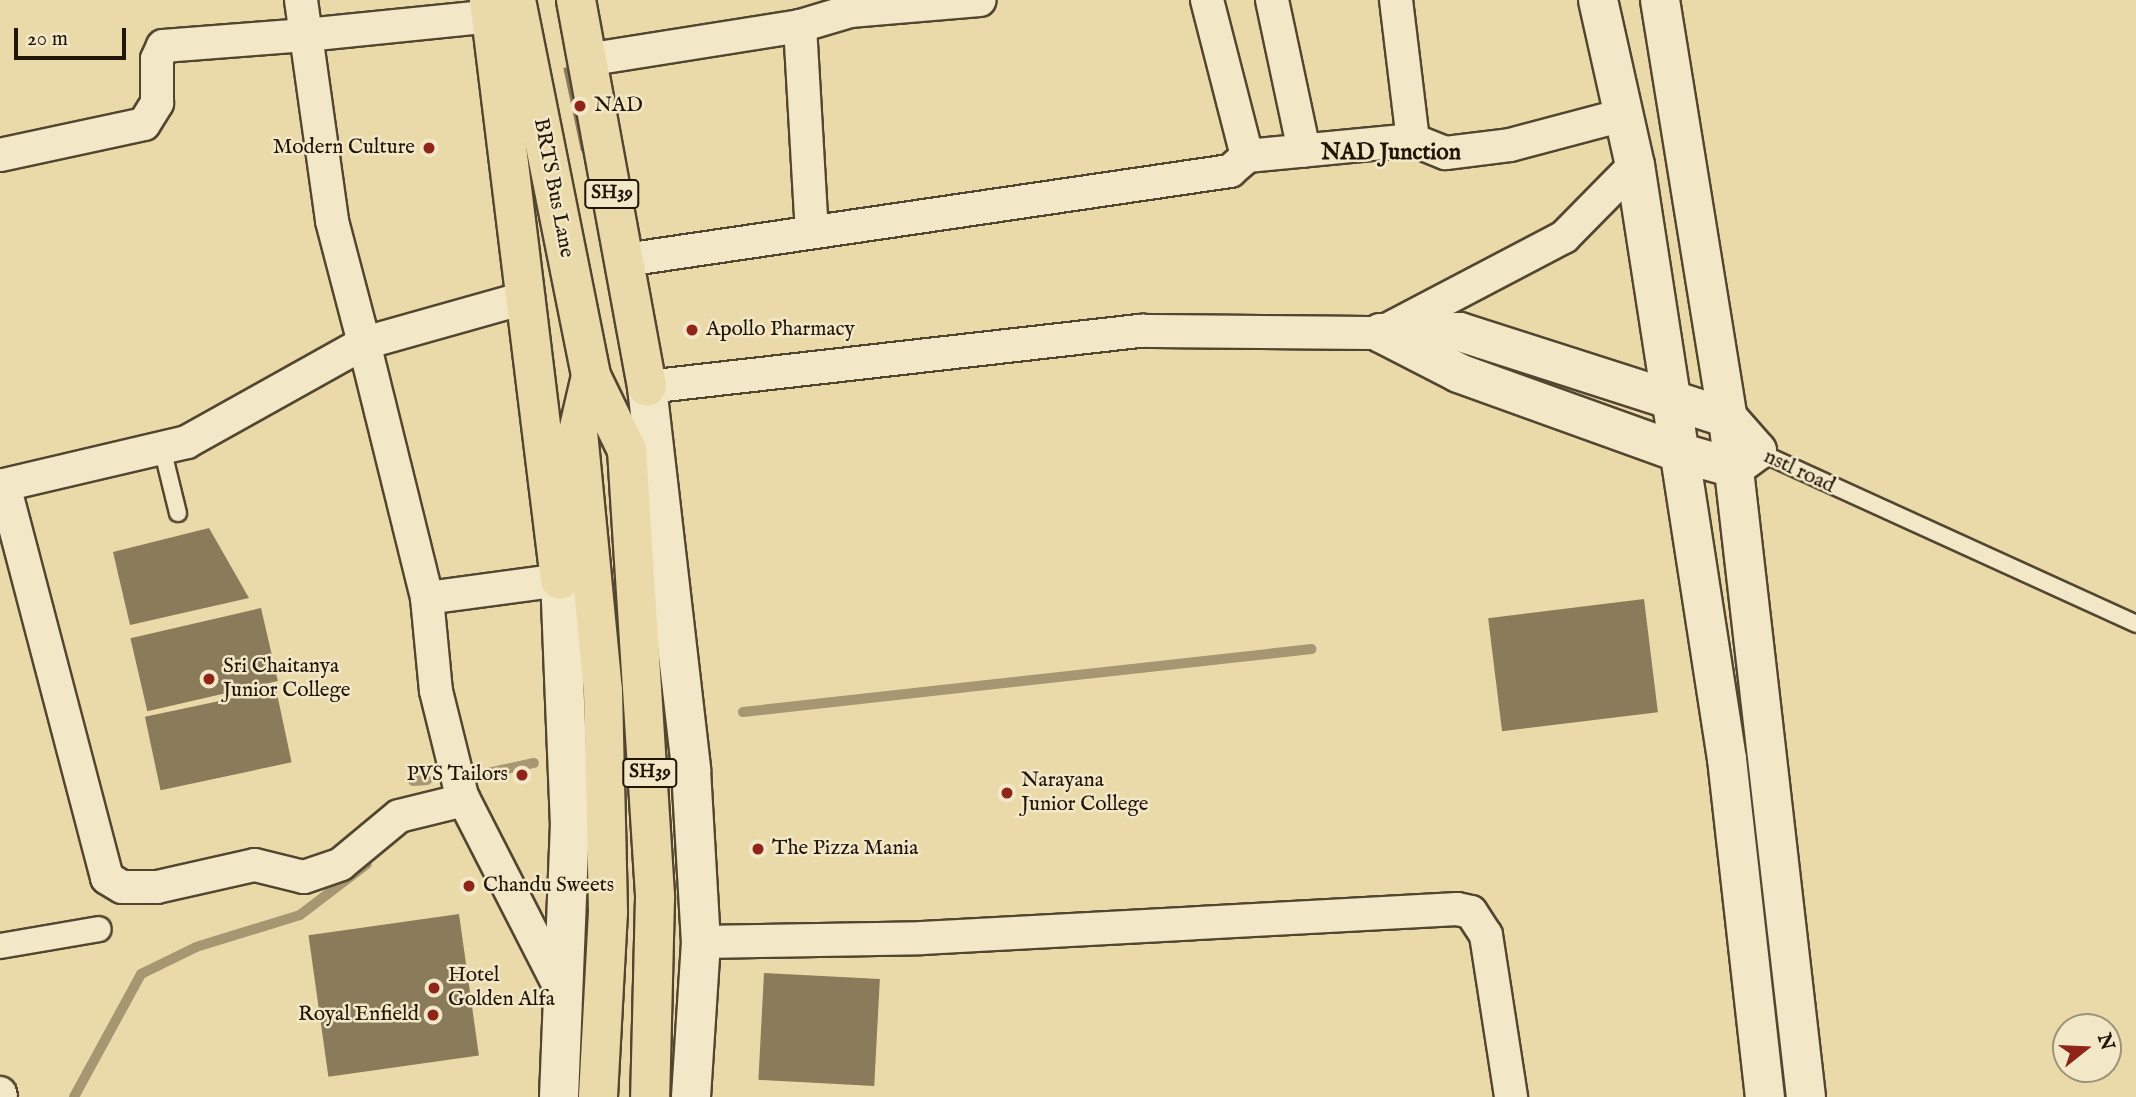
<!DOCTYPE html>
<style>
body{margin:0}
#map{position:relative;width:2136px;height:1097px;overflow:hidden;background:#ebdaa9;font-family:"IM FELL English",serif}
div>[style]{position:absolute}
.stream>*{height:10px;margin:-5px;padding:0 5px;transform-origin:5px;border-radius:5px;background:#a69772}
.building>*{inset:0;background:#8a7b5b;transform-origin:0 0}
.roads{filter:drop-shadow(2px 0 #534630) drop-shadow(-2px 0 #534630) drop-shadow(0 2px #534630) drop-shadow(0 -2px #534630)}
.service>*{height:16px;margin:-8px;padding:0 8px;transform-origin:8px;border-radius:8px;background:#f2e7c7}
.pedestrian>*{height:24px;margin:-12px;padding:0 12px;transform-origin:12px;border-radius:12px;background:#f2e7c7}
.minor>*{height:32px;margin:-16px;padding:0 16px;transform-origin:16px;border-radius:16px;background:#f2e7c7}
.tertiary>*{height:38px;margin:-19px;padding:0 19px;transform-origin:19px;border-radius:19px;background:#f2e7c7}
.primary>*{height:38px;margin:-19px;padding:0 19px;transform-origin:19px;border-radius:19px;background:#ebdaa9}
.dots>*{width:19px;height:19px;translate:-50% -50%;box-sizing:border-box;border:4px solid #f2e7c7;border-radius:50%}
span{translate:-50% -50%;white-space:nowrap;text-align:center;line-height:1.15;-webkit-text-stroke:5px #f2e7c7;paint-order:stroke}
.shield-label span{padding:2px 5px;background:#f2e7c7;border:2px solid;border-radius:5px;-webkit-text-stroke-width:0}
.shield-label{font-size:19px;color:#201507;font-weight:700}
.poi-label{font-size:21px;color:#201507}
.left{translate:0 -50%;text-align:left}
.right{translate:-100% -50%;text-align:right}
.street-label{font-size:21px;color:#201507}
.neighbourhood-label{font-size:23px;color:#201507;font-weight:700}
.north{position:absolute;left:2052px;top:1013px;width:70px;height:70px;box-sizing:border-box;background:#f2e7c7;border:2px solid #9e937a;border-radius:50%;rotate:72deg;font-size:19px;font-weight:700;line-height:28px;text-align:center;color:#201507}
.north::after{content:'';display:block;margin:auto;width:24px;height:32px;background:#8f2418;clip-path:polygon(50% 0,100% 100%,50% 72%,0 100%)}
.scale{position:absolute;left:14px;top:28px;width:112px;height:32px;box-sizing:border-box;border:4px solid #201507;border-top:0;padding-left:9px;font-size:21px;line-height:24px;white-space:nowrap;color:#201507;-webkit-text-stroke:5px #f2e7c7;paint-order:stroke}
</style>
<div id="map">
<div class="stream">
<i style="left:743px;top:712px;width:572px;rotate:-6.32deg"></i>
<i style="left:488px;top:773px;width:47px;rotate:-12.3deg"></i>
<i style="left:413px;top:781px;width:14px;rotate:-4deg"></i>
<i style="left:74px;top:1097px;width:140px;rotate:-61.4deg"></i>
<i style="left:141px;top:974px;width:61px;rotate:-26.1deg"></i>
<i style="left:196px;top:947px;width:109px;rotate:-17.1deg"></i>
<i style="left:300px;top:915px;width:84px;rotate:-37.3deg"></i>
</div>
<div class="building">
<i style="left:578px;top:65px;width:85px;height:15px;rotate:78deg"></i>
<i style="clip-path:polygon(209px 528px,249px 598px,130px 625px,113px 552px)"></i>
<i style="left:1644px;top:599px;width:114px;height:157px;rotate:83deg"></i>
<i style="left:261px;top:608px;width:75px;height:134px;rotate:77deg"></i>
<i style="left:276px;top:689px;width:75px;height:134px;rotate:78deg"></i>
<i style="left:459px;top:914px;width:143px;height:152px;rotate:82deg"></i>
<i style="left:764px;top:973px;width:116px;height:107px;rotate:3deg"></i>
</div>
<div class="roads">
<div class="service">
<i style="left:162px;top:448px;width:67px;rotate:76.2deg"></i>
<i style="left:1757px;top:451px;width:417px;rotate:24.5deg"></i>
</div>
<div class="pedestrian">
<i style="left:0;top:946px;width:100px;rotate:-9.7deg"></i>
</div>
<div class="minor">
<i style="left:301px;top:0;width:35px;rotate:82deg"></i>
<i style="left:306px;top:35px;width:187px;rotate:-5.8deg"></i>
<i style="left:1207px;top:0;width:161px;rotate:75.6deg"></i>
<i style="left:1272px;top:0;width:154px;rotate:78deg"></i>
<i style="left:1396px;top:0;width:141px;rotate:83.1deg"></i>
<i style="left:800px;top:26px;width:206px;rotate:86.7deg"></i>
<i style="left:586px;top:60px;width:217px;rotate:-9deg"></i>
<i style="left:800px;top:26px;width:52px;rotate:-16.7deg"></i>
<i style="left:850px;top:11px;width:130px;rotate:-4.8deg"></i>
<i style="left:0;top:155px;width:147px;rotate:-12.1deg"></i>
<i style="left:144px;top:124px;width:25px;rotate:-58deg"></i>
<i style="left:157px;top:103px;width:44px;rotate:-90deg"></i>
<i style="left:157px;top:59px;width:14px;rotate:-65deg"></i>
<i style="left:163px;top:46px;width:143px;rotate:-4.4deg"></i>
<i style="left:306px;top:35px;width:188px;rotate:82deg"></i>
<i style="left:332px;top:221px;width:126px;rotate:75.3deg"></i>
<i style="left:364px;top:343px;width:203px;rotate:150.8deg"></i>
<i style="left:187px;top:442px;width:192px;rotate:166.8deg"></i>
<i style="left:625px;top:260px;width:612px;rotate:-8.37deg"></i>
<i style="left:1230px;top:171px;width:23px;rotate:-41deg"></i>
<i style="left:1247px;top:156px;width:167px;rotate:-5.5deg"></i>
<i style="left:1413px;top:140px;width:35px;rotate:22deg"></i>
<i style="left:1446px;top:153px;width:64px;rotate:-7.1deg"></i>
<i style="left:1510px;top:145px;width:117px;rotate:-14.9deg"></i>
<i style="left:528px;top:297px;width:170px;rotate:164.3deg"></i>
<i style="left:364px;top:343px;width:263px;rotate:76.1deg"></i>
<i style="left:427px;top:598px;width:134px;rotate:-7.7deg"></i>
<i style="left:647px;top:387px;width:498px;rotate:-6.5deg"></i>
<i style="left:1142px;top:331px;width:239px;rotate:0.5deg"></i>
<i style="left:1381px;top:333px;width:207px;rotate:-27.7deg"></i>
<i style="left:1564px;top:237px;width:101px;rotate:-45.4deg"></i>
<i style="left:4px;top:485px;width:406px;rotate:75.3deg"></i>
<i style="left:107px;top:878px;width:17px;rotate:31deg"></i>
<i style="left:122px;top:887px;width:35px"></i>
<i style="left:157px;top:887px;width:100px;rotate:-12.7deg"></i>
<i style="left:255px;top:865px;width:50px;rotate:13.8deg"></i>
<i style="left:304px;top:877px;width:39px;rotate:-19deg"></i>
<i style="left:341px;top:864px;width:75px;rotate:-39.6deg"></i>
<i style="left:399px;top:816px;width:67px;rotate:-13.8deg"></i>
<i style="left:427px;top:598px;width:93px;rotate:84.5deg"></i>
<i style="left:436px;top:691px;width:108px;rotate:76.1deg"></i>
<i style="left:462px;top:796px;width:219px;rotate:62.9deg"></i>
<i style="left:701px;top:942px;width:221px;rotate:-1deg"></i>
<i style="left:922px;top:938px;width:536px;rotate:-3.1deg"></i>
<i style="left:1457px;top:909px;width:14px;rotate:12deg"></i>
<i style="left:1471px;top:912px;width:27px;rotate:57deg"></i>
<i style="left:1486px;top:935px;width:164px;rotate:81.2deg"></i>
<i style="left:0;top:1093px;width:4px;rotate:76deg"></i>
</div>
<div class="tertiary">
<i style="left:1598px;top:0;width:169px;rotate:77.4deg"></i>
<i style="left:1635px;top:165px;width:601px;rotate:81.2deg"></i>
<i style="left:1727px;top:759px;width:340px;rotate:83.6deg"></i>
<i style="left:1660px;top:0;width:423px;rotate:80.8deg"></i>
<i style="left:1728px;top:418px;width:683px;rotate:83.45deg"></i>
<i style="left:1460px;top:332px;width:281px;rotate:17.8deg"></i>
<i style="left:1728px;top:418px;width:44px;rotate:48.7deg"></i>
<i style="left:1757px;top:451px;width:29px;rotate:144deg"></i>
<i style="left:1734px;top:468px;width:58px;rotate:-164.1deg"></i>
<i style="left:1678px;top:452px;width:233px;rotate:-160.2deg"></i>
<i style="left:1459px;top:373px;width:88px;rotate:-152.9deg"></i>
<i style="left:1381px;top:333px;width:79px;rotate:-0.7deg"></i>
<i style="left:647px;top:387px;width:386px;rotate:83.4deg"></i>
<i style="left:691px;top:770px;width:172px;rotate:86.7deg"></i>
<i style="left:701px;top:942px;width:155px;rotate:93.7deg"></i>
<i style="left:559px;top:1097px;width:271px;rotate:-87.7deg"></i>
<i style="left:570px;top:826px;width:246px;rotate:-92.3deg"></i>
</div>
<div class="primary">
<i style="left:489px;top:0;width:584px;rotate:83.02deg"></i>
<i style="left:516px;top:0;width:383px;rotate:78.7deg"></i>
<i style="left:591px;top:376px;width:82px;rotate:64.1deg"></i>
<i style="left:627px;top:450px;width:449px;rotate:86.4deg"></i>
<i style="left:655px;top:898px;width:199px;rotate:91.4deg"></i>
<i style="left:576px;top:0;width:393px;rotate:79.6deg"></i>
<i style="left:591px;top:376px;width:57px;rotate:103.1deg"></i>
<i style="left:578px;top:432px;width:260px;rotate:84.5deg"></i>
<i style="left:603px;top:691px;width:221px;rotate:88.7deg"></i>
<i style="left:608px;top:912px;width:185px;rotate:93.1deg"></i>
</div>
</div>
<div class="dots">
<i style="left:580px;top:106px;background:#8f2418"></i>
<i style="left:429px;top:148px;background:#8f2418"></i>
<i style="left:692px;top:330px;background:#8f2418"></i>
<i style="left:209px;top:679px;background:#8f2418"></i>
<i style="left:522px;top:775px;background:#8f2418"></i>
<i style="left:1007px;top:793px;background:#8f2418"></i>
<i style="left:758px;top:849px;background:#8f2418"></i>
<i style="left:469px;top:886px;background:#8f2418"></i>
<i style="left:434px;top:988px;background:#8f2418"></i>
<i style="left:433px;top:1015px;background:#8f2418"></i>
</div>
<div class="shield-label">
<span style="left:612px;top:194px">SH39</span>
<span style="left:650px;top:773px">SH39</span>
</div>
<div class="poi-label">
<span class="left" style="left:594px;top:106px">NAD</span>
<span class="right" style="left:415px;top:148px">Modern Culture</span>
<span class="left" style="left:706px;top:330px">Apollo Pharmacy</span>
<span class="left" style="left:223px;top:679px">Sri Chaitanya<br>Junior College</span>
<span class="right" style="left:508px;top:775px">PVS Tailors</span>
<span class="left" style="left:1021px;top:793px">Narayana<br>Junior College</span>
<span class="left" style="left:772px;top:849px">The Pizza Mania</span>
<span class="left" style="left:483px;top:886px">Chandu Sweets</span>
<span class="left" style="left:448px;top:988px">Hotel<br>Golden Alfa</span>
<span class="right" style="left:419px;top:1015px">Royal Enfield</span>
</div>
<div class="street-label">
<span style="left:553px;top:188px;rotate:79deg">BRTS Bus Lane</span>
<span style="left:1799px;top:472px;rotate:25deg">nstl road</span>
</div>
<div class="neighbourhood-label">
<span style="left:1391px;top:153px">NAD Junction</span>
</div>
<div class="north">N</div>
<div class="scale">20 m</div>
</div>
